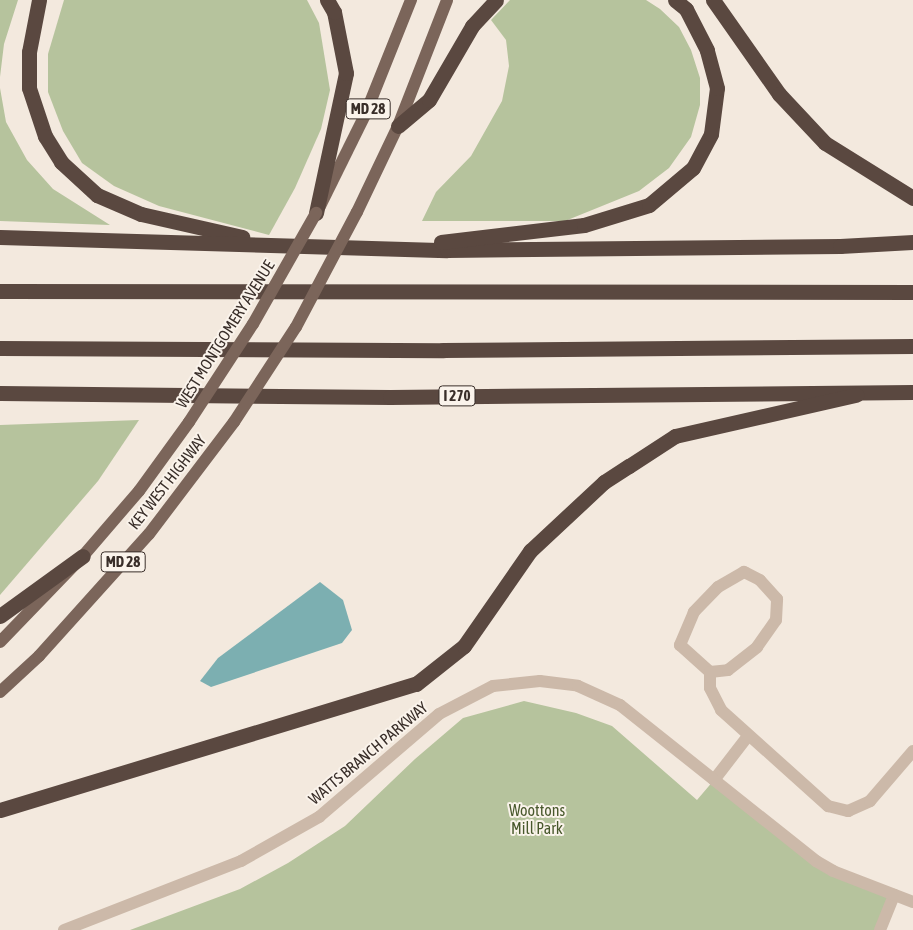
<!DOCTYPE html>
<style>
body{margin:0}
#map{position:relative;width:913px;height:930px;overflow:hidden;background:#f3e9de;font-family:"Asap Condensed",sans-serif}
div>[style]{position:absolute}
.green>*{inset:0;background:#b6c39d}
.water>*{inset:0;background:#7cafb1}
.minor>*{height:12px;margin:-6px;padding:0 6px;transform-origin:6px;border-radius:6px;background:#ccb9a9}
.tertiary>*{height:12px;margin:-6px;padding:0 6px;transform-origin:6px;border-radius:6px;background:#ccb9a9}
.primary>*{height:12px;margin:-6px;padding:0 6px;transform-origin:6px;border-radius:6px;background:#7b655a}
.motorway>*{height:15px;margin:-7.5px;padding:0 7.5px;transform-origin:7.5px;border-radius:7.5px;background:#5a4840}
.primary-bridge>*{height:12px;margin:-6px;padding:0 6px;transform-origin:6px;border-radius:6px;background:#7b655a}
span{translate:-50% -50%;white-space:nowrap;text-align:center;line-height:1.15;-webkit-text-stroke:4px #faf3eb;paint-order:stroke}
.shield-label span{padding:1px 4px;background:#faf3eb;border:1px solid;border-radius:4px;-webkit-text-stroke-width:0}
.shield-label{font-size:15px;color:#392e29;font-weight:700}
.street-label{font-size:16px;color:#392e29}
.park-label{font-size:16px;color:#48582c}
</style>
<div id="map">
<div class="green">
<i style="clip-path:polygon(0 0,18px 0,4px 44px,0 77px)"></i>
<i style="clip-path:polygon(64px 0,307px 0,319px 23px,330px 90px,321px 129px,295px 188px,269px 235px,159px 206px,114px 186px,82px 163px,63px 131px,48px 92px,48px 54px)"></i>
<i style="clip-path:polygon(510px 0,646px 0,660px 9px,679px 27px,691px 50px,700px 78px,700px 105px,691px 137px,669px 168px,639px 191px,565px 221px,422px 221px,436px 192px,471px 156px,502px 101px,509px 66px,506px 40px,491px 20px)"></i>
<i style="clip-path:polygon(0 88px,6px 122px,27px 160px,53px 189px,110px 225px,0 221px)"></i>
<i style="clip-path:polygon(139px 420px,98px 481px,0 595px,0 425px)"></i>
<i style="clip-path:polygon(524px 701px,576px 713px,612px 726px,697px 800px,714px 780px,816px 861px,894px 895px,880px 930px,130px 930px,240px 889px,288px 863px,345px 826px,415px 759px,463px 718px)"></i>
</div>
<div class="water">
<i style="clip-path:polygon(320px 582px,343px 600px,352px 630px,342px 643px,211px 687px,200px 681px,218px 658px)"></i>
</div>
<div class="minor">
<i style="left:710px;top:672px;width:18px;rotate:-6deg"></i>
<i style="left:728px;top:670px;width:37px;rotate:-38deg"></i>
<i style="left:757px;top:647px;width:33px;rotate:-55deg"></i>
<i style="left:776px;top:620px;width:21px;rotate:-87deg"></i>
<i style="left:777px;top:599px;width:25px;rotate:-132deg"></i>
<i style="left:760px;top:580px;width:18px;rotate:-153deg"></i>
<i style="left:744px;top:572px;width:30px;rotate:150deg"></i>
<i style="left:718px;top:587px;width:35px;rotate:134deg"></i>
<i style="left:694px;top:612px;width:36px;rotate:113deg"></i>
<i style="left:680px;top:645px;width:40px;rotate:42deg"></i>
<i style="left:710px;top:672px;width:16px;rotate:90deg"></i>
<i style="left:710px;top:688px;width:25px;rotate:63deg"></i>
<i style="left:721px;top:710px;width:144px;rotate:41.9deg"></i>
<i style="left:828px;top:806px;width:21px;rotate:14deg"></i>
<i style="left:848px;top:811px;width:24px;rotate:-24deg"></i>
<i style="left:870px;top:801px;width:66px;rotate:-49.3deg"></i>
<i style="left:714px;top:780px;width:56px;rotate:-52.3deg"></i>
<i style="left:880px;top:930px;width:38px;rotate:-68deg"></i>
</div>
<div class="tertiary">
<i style="left:64px;top:930px;width:190px;rotate:-21.3deg"></i>
<i style="left:241px;top:861px;width:90px;rotate:-29.4deg"></i>
<i style="left:319px;top:817px;width:158px;rotate:-40.6deg"></i>
<i style="left:439px;top:714px;width:61px;rotate:-27.4deg"></i>
<i style="left:493px;top:686px;width:47px;rotate:-6.1deg"></i>
<i style="left:540px;top:681px;width:38px;rotate:7deg"></i>
<i style="left:578px;top:686px;width:46px;rotate:24.3deg"></i>
<i style="left:620px;top:705px;width:251px;rotate:38.5deg"></i>
<i style="left:816px;top:861px;width:20px;rotate:30deg"></i>
<i style="left:833px;top:871px;width:86px;rotate:21.2deg"></i>
</div>
<div class="primary">
<i style="left:320px;top:206px;width:102px;rotate:-63.7deg"></i>
<i style="left:365px;top:115px;width:124px;rotate:-68.2deg"></i>
<i style="left:357px;top:212px;width:95px;rotate:-64.5deg"></i>
<i style="left:398px;top:126px;width:135px;rotate:-68.7deg"></i>
<i style="left:0;top:642px;width:120px;rotate:-46deg"></i>
<i style="left:83px;top:556px;width:86px;rotate:-49.3deg"></i>
<i style="left:139px;top:491px;width:85px;rotate:-54.1deg"></i>
<i style="left:0;top:692px;width:53px;rotate:-42.7deg"></i>
<i style="left:39px;top:656px;width:164px;rotate:-48deg"></i>
<i style="left:149px;top:534px;width:141px;rotate:-52.8deg"></i>
</div>
<div class="motorway">
<i style="left:39px;top:0;width:53px;rotate:100.9deg"></i>
<i style="left:29px;top:52px;width:36px;rotate:90deg"></i>
<i style="left:29px;top:88px;width:51px;rotate:71.6deg"></i>
<i style="left:45px;top:136px;width:31px;rotate:58deg"></i>
<i style="left:61px;top:162px;width:49px;rotate:42.5deg"></i>
<i style="left:97px;top:195px;width:48px;rotate:23.4deg"></i>
<i style="left:141px;top:214px;width:104px;rotate:12.8deg"></i>
<i style="left:713px;top:0;width:115px;rotate:54.9deg"></i>
<i style="left:779px;top:94px;width:67px;rotate:46.8deg"></i>
<i style="left:825px;top:143px;width:104px;rotate:32deg"></i>
<i style="left:398px;top:126px;width:40px;rotate:-40deg"></i>
<i style="left:429px;top:100px;width:86px;rotate:-59.8deg"></i>
<i style="left:472px;top:26px;width:35px;rotate:-47deg"></i>
<i style="left:316px;top:213px;width:143px;rotate:-77.9deg"></i>
<i style="left:346px;top:73px;width:62px;rotate:-101.1deg"></i>
<i style="left:334px;top:12px;width:14px;rotate:-120deg"></i>
<i style="left:0;top:237px;width:447px;rotate:1.7deg"></i>
<i style="left:447px;top:250px;width:393px;rotate:-0.6deg"></i>
<i style="left:840px;top:246px;width:73px;rotate:-3.1deg"></i>
<i style="left:441px;top:242px;width:144px;rotate:-6.8deg"></i>
<i style="left:584px;top:225px;width:68px;rotate:-17.1deg"></i>
<i style="left:649px;top:205px;width:57px;rotate:-40.1deg"></i>
<i style="left:693px;top:168px;width:38px;rotate:-62deg"></i>
<i style="left:711px;top:134px;width:46px;rotate:-82.6deg"></i>
<i style="left:717px;top:88px;width:39px;rotate:-105deg"></i>
<i style="left:707px;top:50px;width:46px;rotate:-117.1deg"></i>
<i style="left:686px;top:9px;width:14px;rotate:-141deg"></i>
<i style="left:0;top:291px;width:913px;rotate:0.06deg"></i>
<i style="left:0;top:348px;width:443px;rotate:0.3deg"></i>
<i style="left:443px;top:350px;width:470px;rotate:-0.5deg"></i>
<i style="left:0;top:393px;width:390px;rotate:0.6deg"></i>
<i style="left:390px;top:397px;width:523px;rotate:-0.55deg"></i>
<i style="left:0;top:616px;width:102px;rotate:-35.9deg"></i>
<i style="left:0;top:810px;width:435px;rotate:-16.9deg"></i>
<i style="left:416px;top:684px;width:61px;rotate:-38.4deg"></i>
<i style="left:464px;top:646px;width:116px;rotate:-55.2deg"></i>
<i style="left:530px;top:551px;width:101px;rotate:-43deg"></i>
<i style="left:604px;top:482px;width:30px;rotate:-33deg"></i>
<i style="left:629px;top:466px;width:55px;rotate:-33.1deg"></i>
<i style="left:675px;top:436px;width:186px;rotate:-12.8deg"></i>
</div>
<div class="primary-bridge">
<i style="left:189px;top:422px;width:117px;rotate:-56.9deg"></i>
<i style="left:253px;top:324px;width:128px;rotate:-60.4deg"></i>
<i style="left:234px;top:422px;width:113px;rotate:-56.9deg"></i>
<i style="left:296px;top:327px;width:130px;rotate:-62.1deg"></i>
</div>
<div class="shield-label">
<span style="left:368px;top:109px">MD 28</span>
<span style="left:457px;top:396px">I 270</span>
<span style="left:123px;top:562px">MD 28</span>
</div>
<div class="street-label">
<span style="left:225px;top:334px;rotate:-58deg">WEST MONTGOMERY AVENUE</span>
<span style="left:167px;top:482px;rotate:-52deg">KEY WEST HIGHWAY</span>
<span style="left:368px;top:753px;rotate:-40deg">WATTS BRANCH PARKWAY</span>
</div>
<div class="park-label">
<span style="left:537px;top:819px">Woottons<br>Mill Park</span>
</div>
</div>
